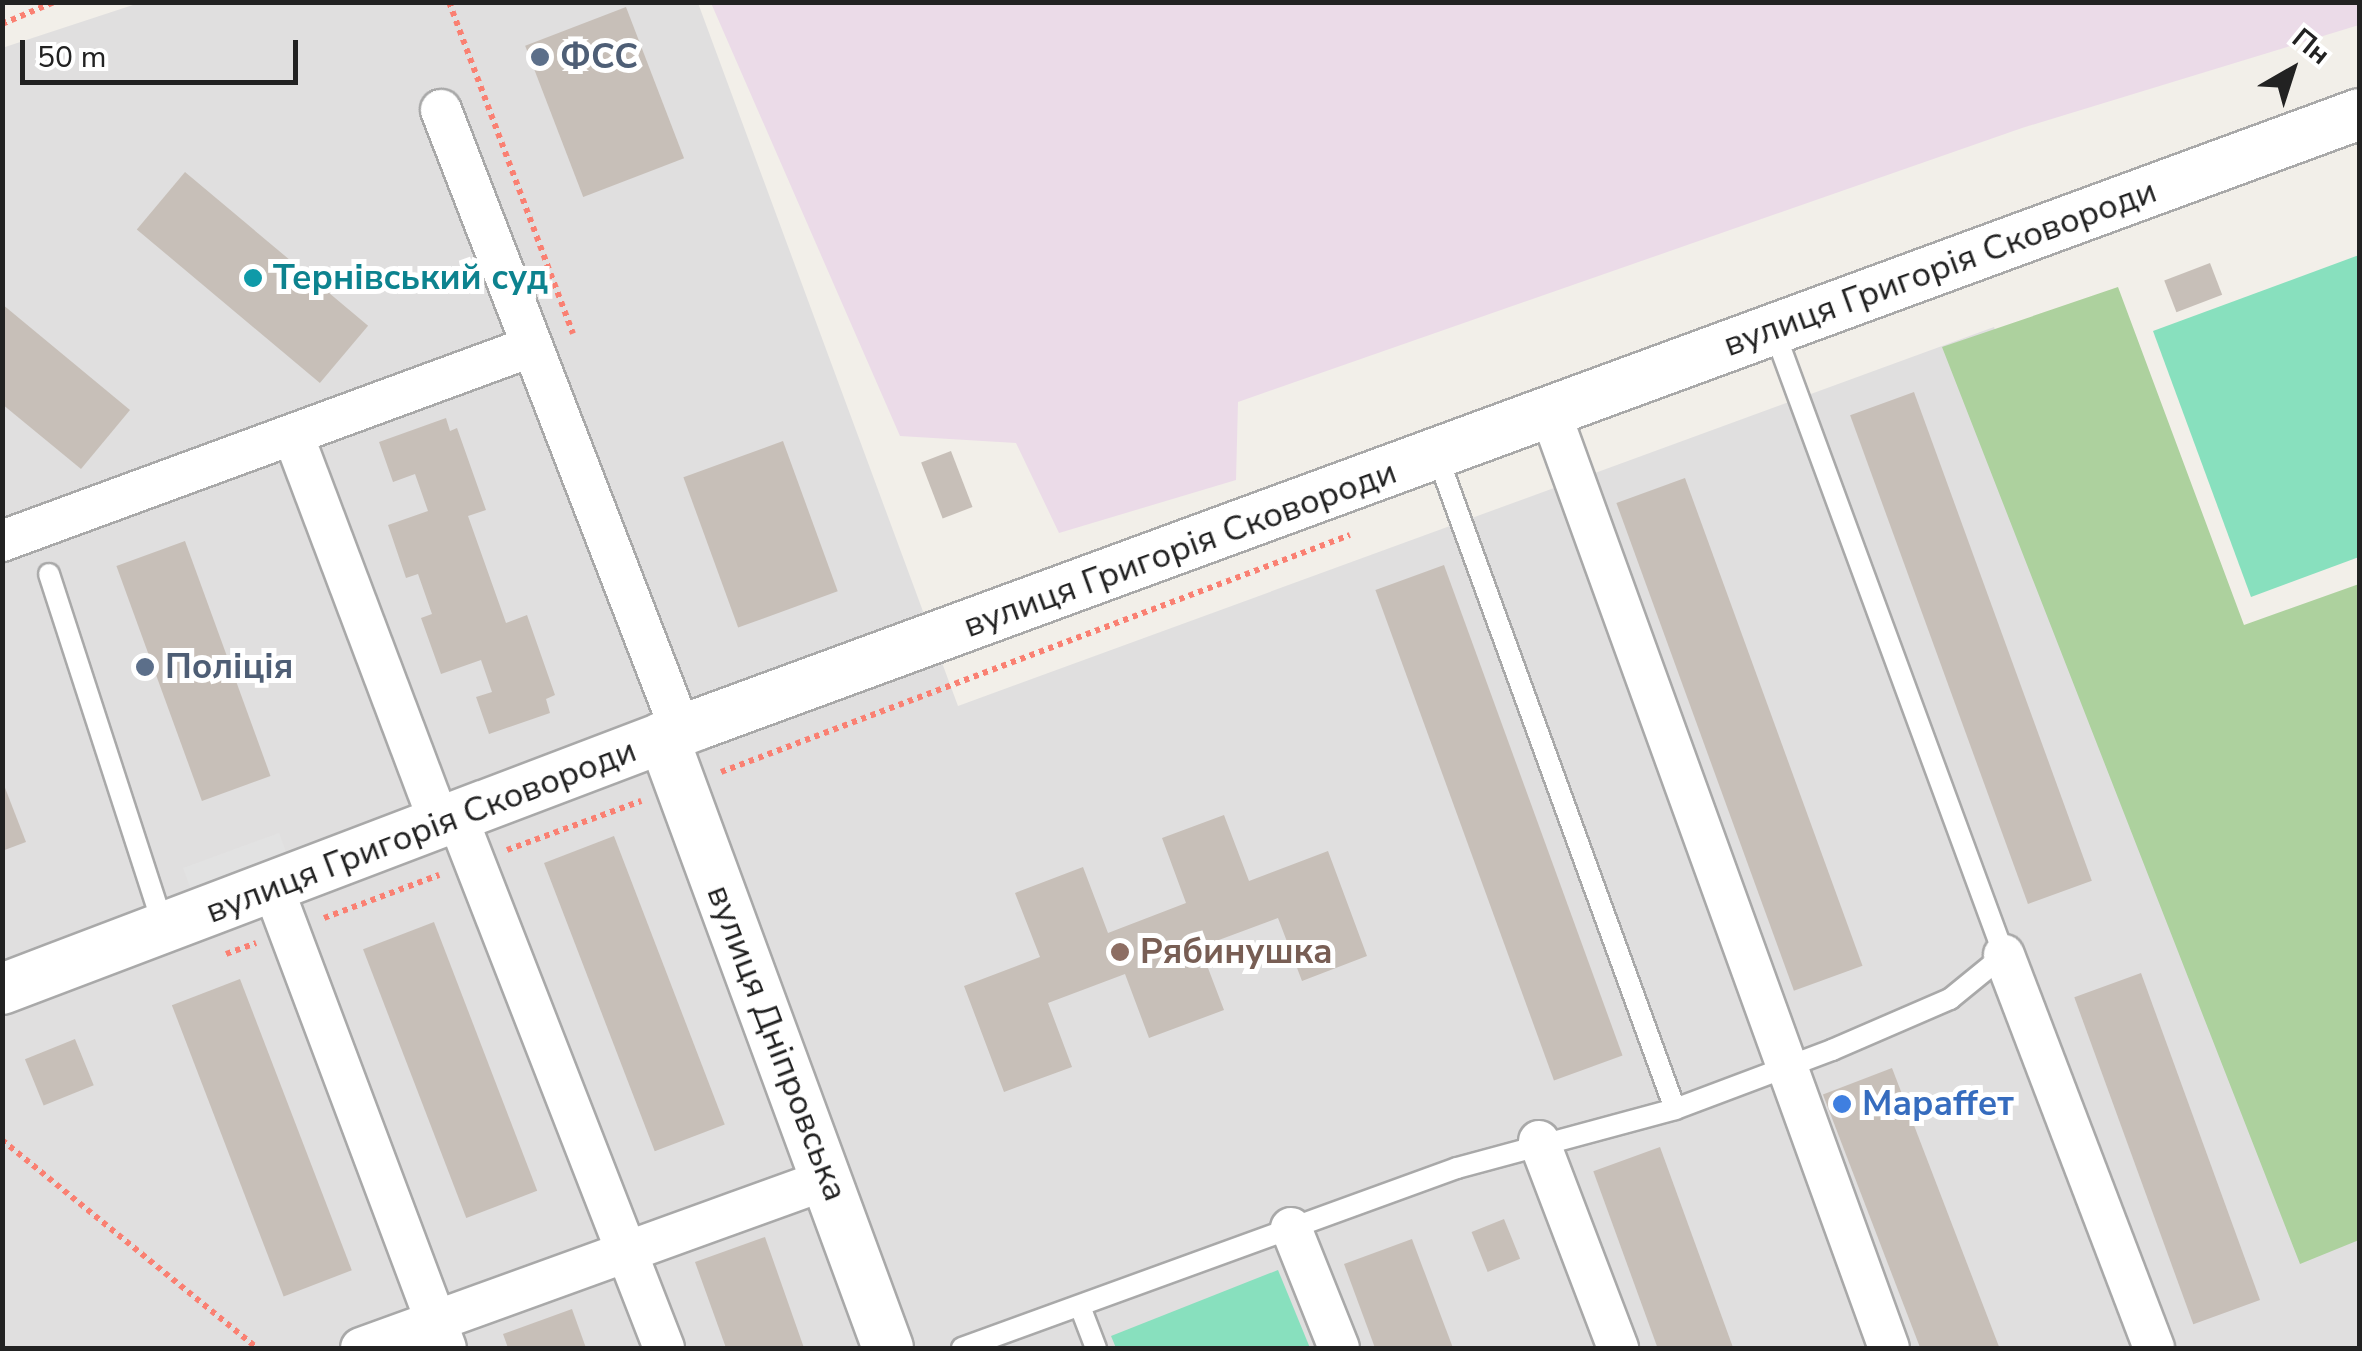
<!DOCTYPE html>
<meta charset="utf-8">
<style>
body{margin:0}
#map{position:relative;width:2362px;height:1351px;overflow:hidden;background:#f2efe9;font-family:"Nunito Sans",sans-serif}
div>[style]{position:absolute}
.residential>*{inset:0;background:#e0dfdf}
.industrial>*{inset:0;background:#ebdbe8}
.forest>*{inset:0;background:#add19e}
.pitch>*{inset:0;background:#88e0be}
.parking>*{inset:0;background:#e2e2e2;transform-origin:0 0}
.building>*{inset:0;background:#c7bfb8;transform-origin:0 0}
.path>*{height:6px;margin-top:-3px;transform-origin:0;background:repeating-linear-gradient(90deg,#fa8072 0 5px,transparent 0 10px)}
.roads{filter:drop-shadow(2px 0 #a9a9a9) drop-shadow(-2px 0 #a9a9a9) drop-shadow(0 2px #a9a9a9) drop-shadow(0 -2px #a9a9a9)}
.service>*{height:20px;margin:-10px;padding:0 10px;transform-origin:10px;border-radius:10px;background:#fff}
.minor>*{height:40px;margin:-20px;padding:0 20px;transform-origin:20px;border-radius:20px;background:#fff}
.tertiary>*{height:50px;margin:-25px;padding:0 25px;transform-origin:25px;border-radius:25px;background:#fff}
.dots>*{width:28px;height:28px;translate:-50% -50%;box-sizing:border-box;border:5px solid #fff;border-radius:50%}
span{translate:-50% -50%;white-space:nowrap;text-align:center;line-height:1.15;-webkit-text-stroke:10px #fff;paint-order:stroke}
.service-label{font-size:35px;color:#4e5e75;font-weight:700}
.left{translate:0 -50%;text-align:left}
.street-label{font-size:35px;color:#222}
.culture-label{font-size:35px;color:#0d838f;font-weight:700}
.education-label{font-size:35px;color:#785e54;font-weight:700}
.shop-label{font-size:35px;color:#366cbe;font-weight:700}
.frame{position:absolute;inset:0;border:5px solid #222;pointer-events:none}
.north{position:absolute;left:2242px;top:20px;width:100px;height:100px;-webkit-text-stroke:8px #fff;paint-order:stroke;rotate:39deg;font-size:28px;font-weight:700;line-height:40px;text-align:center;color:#222}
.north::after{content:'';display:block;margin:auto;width:35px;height:45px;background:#222;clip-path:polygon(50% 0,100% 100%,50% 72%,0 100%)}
.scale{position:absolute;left:20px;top:40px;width:278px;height:45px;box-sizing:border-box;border:5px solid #222;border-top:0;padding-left:12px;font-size:30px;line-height:35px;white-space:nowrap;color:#222;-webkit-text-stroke:8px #fff;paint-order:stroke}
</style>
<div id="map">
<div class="residential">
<i style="clip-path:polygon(139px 3px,698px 3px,958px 706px,1994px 327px,2332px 1244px,2359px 1235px,2359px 1348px,3px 1348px,2px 48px)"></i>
</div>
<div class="industrial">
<i style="clip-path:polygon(2359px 2px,2359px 25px,2022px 128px,1238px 402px,1236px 480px,1059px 533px,1016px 443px,900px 436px,711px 3px)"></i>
</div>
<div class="forest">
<i style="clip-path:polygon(2118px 287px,2244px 625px,2359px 584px,2359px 1240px,2300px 1264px,1942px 347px)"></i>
</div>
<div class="pitch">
<i style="clip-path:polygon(2359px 255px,2359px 557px,2251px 597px,2153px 331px)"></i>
<i style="clip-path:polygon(1278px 1270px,1310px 1348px,1116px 1348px,1111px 1336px)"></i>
</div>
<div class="parking">
<i style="left:279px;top:833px;width:27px;height:102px;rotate:70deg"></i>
</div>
<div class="building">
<i style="left:626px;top:7px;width:162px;height:108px;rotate:69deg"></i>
<i style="left:185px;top:172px;width:239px;height:75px;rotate:40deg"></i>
<i style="left:2210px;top:263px;width:34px;height:49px;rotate:69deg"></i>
<i style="clip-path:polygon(2px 304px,130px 410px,81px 469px,2px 404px)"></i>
<i style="left:1914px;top:392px;width:520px;height:68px;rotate:70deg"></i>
<i style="clip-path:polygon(446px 418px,450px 431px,457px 428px,486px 510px,468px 516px,506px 623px,527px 615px,555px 695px,546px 699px,550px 713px,489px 734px,476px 697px,492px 692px,481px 660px,441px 674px,421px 618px,432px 614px,418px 574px,406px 578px,388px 525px,428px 511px,415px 474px,393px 482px,379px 442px)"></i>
<i style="left:783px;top:441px;width:160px;height:106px;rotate:70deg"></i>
<i style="left:951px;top:451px;width:60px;height:32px;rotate:69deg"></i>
<i style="left:1685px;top:478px;width:519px;height:73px;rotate:70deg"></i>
<i style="left:185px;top:541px;width:250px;height:73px;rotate:70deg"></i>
<i style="left:1444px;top:565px;width:522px;height:73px;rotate:70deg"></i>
<i style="clip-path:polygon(2px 780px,26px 842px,2px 851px)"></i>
<i style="clip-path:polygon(1224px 815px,1249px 881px,1328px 851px,1367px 956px,1302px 981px,1278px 918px,1200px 947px,1224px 1010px,1149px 1038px,1125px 974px,1048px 1003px,1072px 1067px,1004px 1092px,964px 986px,1040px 957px,1015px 893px,1083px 867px,1108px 933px,1186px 903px,1162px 838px)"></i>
<i style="left:614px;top:836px;width:309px;height:75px;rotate:69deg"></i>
<i style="left:434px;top:922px;width:288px;height:76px;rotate:69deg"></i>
<i style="left:2141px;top:973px;width:348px;height:71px;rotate:70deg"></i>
<i style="left:240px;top:979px;width:312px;height:73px;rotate:69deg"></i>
<i style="left:75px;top:1039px;width:50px;height:54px;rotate:68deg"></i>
<i style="left:1892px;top:1068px;width:300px;height:74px;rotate:69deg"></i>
<i style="left:1660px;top:1147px;width:214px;height:71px;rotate:70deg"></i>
<i style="left:1504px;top:1219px;width:43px;height:35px;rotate:68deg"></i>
<i style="clip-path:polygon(765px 1237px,804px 1348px,726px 1348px,695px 1262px)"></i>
<i style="clip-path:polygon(1412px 1239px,1453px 1348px,1375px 1348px,1344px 1264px)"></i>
<i style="clip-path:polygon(572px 1309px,586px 1348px,508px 1348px,503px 1334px)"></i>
</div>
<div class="path">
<i style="left:449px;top:2px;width:354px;rotate:69.5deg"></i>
<i style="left:2px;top:24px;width:56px;rotate:-22.9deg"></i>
<i style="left:721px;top:772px;width:672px;rotate:-20.65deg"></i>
<i style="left:507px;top:850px;width:143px;rotate:-20.1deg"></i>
<i style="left:324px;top:918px;width:123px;rotate:-20.5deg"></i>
<i style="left:226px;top:954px;width:32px;rotate:-20deg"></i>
<i style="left:2px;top:1140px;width:329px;rotate:39.2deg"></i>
</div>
<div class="roads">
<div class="service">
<i style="left:1437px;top:455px;width:696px;rotate:70deg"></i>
<i style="left:49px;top:574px;width:371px;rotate:72deg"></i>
<i style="left:1081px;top:1309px;width:42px;rotate:69deg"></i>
<i style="left:962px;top:1348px;width:527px;rotate:-19.98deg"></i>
<i style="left:1457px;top:1168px;width:226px;rotate:-15.1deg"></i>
<i style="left:1675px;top:1109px;width:168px;rotate:-20.6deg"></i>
<i style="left:1832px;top:1050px;width:129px;rotate:-23.4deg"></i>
<i style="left:1950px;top:999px;width:70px;rotate:-39.2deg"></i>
<i style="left:2004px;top:955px;width:668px;rotate:-110.22deg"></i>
</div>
<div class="minor">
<i style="left:441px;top:110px;width:666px;rotate:68.87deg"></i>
<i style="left:1550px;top:412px;width:995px;rotate:70.09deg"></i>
<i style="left:293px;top:435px;width:415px;rotate:69.3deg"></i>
<i style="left:2px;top:541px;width:563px;rotate:-20.17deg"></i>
<i style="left:457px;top:817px;width:570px;rotate:68.7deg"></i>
<i style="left:273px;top:888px;width:491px;rotate:69.4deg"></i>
<i style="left:2004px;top:955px;width:421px;rotate:69.1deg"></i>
<i style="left:1539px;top:1141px;width:222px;rotate:69.1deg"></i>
<i style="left:1291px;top:1228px;width:129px;rotate:68.2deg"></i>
<i style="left:361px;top:1348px;width:498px;rotate:-19.9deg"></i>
</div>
<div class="tertiary">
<i style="left:663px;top:737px;width:651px;rotate:69.78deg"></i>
<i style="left:2px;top:989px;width:746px;rotate:-20.82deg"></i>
<i style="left:699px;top:724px;width:1769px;rotate:-20.17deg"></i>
</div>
</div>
<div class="dots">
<i style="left:540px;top:57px;background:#5c6f8a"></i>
<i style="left:253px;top:278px;background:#0f9aa8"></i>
<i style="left:145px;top:667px;background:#5c6f8a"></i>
<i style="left:1120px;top:952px;background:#8d6e63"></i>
<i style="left:1842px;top:1104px;background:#3f7fe0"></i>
</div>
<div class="service-label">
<span class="left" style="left:560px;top:57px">ФСС</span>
<span class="left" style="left:165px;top:667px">Поліція</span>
</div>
<div class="street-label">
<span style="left:1940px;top:268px;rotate:-20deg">вулиця Григорія Сковороди</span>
<span style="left:1180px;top:549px;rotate:-20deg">вулиця Григорія Сковороди</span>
<span style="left:421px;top:831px;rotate:-21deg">вулиця Григорія Сковороди</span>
<span style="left:777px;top:1043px;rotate:69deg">вулиця Дніпровська</span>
</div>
<div class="culture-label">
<span class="left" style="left:273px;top:278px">Тернівський суд</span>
</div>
<div class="education-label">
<span class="left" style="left:1140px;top:952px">Рябинушка</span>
</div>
<div class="shop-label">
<span class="left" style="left:1862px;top:1104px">Мараffет</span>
</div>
<div class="frame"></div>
<div class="north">Пн</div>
<div class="scale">50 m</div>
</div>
